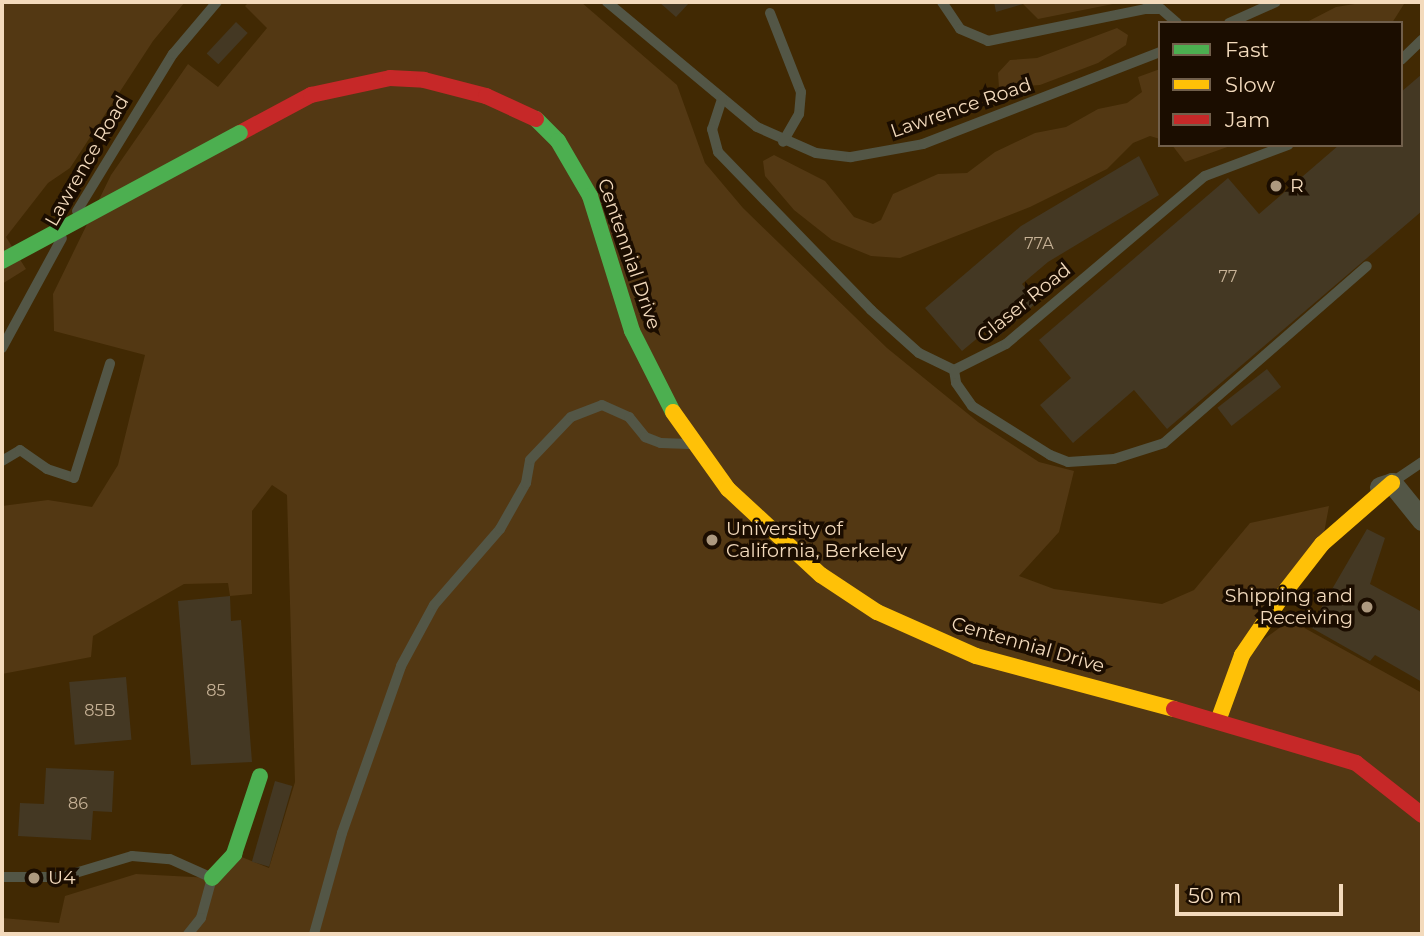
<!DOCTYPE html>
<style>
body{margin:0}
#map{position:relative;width:1424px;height:936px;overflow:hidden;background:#2c1f0d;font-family:Montserrat,sans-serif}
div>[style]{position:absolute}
.built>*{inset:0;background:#412903}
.green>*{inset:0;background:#533813}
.building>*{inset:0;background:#443823;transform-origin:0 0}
.lane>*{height:10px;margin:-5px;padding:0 5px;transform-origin:5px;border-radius:5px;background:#535646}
.street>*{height:21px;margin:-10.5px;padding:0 10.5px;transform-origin:10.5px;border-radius:10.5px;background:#535646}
.fast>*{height:16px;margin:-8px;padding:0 8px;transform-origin:8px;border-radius:8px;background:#4caf50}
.slow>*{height:16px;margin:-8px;padding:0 8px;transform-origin:8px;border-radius:8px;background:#ffc107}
.jam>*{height:16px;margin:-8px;padding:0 8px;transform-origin:8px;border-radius:8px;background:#c62828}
.fast-bridge>*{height:16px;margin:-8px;padding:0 8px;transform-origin:8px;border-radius:8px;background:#4caf50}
.dots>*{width:19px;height:19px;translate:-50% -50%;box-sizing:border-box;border:4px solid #1b0d00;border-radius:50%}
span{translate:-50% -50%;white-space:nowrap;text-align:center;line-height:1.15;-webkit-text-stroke:7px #1b0d00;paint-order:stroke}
.number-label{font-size:16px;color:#c7b296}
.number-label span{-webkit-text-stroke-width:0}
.street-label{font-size:19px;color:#f3dabc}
.poi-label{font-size:19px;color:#f3dabc}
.left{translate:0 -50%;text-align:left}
.right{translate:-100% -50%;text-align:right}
.frame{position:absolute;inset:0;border:4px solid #f3dabc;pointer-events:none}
.legend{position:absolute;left:1158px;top:21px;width:245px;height:126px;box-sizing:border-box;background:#1b0d00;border:2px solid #715f4b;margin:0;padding:9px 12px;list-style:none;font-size:21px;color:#f3dabc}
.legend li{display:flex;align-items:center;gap:14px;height:35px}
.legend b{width:35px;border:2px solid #715f4b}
.scale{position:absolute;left:1175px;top:884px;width:168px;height:32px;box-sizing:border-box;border:4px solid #f3dabc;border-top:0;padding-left:9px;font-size:21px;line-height:24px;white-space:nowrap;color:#f3dabc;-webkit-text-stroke:5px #1b0d00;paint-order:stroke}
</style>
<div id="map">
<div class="built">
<i style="clip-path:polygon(evenodd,2px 2px,1422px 2px,1422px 934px,2px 934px,2px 2px,1160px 23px,1401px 23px,1401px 145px,1160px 145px,1160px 23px)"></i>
</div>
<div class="green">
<i style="clip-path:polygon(2px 2px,185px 2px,153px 41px,70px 168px,48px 183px,6px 237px,26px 269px,2px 284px)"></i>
<i style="clip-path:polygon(249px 2px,581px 2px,677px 85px,705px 163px,743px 208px,887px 348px,978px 422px,1039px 462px,1074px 471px,1059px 532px,1019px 576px,1054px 589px,1162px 604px,1194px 590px,1250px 523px,1329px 506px,1322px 544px,1245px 653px,1290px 620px,1422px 693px,1422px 934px,2px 934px,2px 918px,59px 923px,65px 896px,136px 874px,212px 878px,234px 854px,269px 868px,295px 782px,287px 495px,272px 485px,252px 511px,252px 594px,230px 596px,228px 583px,184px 584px,93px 636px,91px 657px,2px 674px,2px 506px,48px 500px,92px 507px,118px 465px,145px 355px,54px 331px,53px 294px,111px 175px,188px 64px,218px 87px,267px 28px,245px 6px)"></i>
<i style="clip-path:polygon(1033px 2px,1123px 2px,1038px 19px,1023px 4px)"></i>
<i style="clip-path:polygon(1367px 2px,1404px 4px,1392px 23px,1305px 23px,1336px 7px)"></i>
<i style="clip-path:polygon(1117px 28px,1128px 35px,1126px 45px,1098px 63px,1040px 85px,999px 88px,998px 73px,1010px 60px,1037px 58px)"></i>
<i style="clip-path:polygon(1160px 69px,1160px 139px,1150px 136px,1133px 143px,1107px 169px,1030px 207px,900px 258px,871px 256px,832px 240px,794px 210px,765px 176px,763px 161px,774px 155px,825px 181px,854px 217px,873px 224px,881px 220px,893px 194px,938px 174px,967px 173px,995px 152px,1035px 133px,1066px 127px,1098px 109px,1127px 103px,1142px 92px,1138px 77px)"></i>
<i style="clip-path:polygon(1172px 145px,1233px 145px,1185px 162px)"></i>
</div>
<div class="building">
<i style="clip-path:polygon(659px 2px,690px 2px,676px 17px)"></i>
<i style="clip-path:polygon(994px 2px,1030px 2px,996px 12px)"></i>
<i style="left:236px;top:22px;width:16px;height:43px;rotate:43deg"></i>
<i style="clip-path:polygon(1422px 74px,1422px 211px,1167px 429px,1134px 390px,1073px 443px,1040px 405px,1071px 378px,1039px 340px,1228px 178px,1259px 214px,1339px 145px,1401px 145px,1401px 92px)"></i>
<i style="clip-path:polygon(1139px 156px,1159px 195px,1048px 262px,1022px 284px,1037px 302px,1000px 335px,992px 326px,962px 351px,925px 308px,1021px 226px)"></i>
<i style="left:1267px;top:369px;width:23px;height:63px;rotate:52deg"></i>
<i style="clip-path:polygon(1367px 529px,1385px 538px,1370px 584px,1422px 612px,1422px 682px,1375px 655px,1370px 661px,1310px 627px)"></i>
<i style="clip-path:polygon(230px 596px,231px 621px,241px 620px,252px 762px,191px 765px,178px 601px)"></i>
<i style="left:126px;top:677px;width:63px;height:57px;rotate:85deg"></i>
<i style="clip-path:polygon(46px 768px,114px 771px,112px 812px,93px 811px,91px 840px,18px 836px,20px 803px,44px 804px)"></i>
<i style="left:275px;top:781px;width:18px;height:84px;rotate:16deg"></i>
</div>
<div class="lane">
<i style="left:607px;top:2px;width:195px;rotate:39.8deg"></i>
<i style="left:757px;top:127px;width:64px;rotate:23.8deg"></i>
<i style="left:816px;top:153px;width:35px;rotate:7deg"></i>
<i style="left:851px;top:157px;width:73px;rotate:-10.2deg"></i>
<i style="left:923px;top:144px;width:254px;rotate:-21.2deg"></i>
<i style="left:942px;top:2px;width:32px;rotate:56deg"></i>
<i style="left:960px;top:29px;width:30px;rotate:23deg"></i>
<i style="left:988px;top:41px;width:160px;rotate:-11.5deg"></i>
<i style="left:1145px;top:9px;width:16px"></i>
<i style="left:1161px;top:9px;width:21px;rotate:41deg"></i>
<i style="left:770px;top:13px;width:85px;rotate:68.6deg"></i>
<i style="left:801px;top:92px;width:22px;rotate:95deg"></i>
<i style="left:799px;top:114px;width:32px;rotate:120deg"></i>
<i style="left:1229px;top:23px;width:51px;rotate:-24.1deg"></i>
<i style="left:1401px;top:60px;width:29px;rotate:-44deg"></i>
<i style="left:722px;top:99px;width:32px;rotate:108deg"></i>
<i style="left:712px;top:129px;width:24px;rotate:75deg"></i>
<i style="left:718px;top:152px;width:220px;rotate:45.9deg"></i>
<i style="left:871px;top:310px;width:64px;rotate:41.9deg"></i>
<i style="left:919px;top:353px;width:39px;rotate:26deg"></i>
<i style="left:954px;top:370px;width:58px;rotate:-26.6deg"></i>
<i style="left:1006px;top:344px;width:260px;rotate:-40.2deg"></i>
<i style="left:1205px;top:176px;width:89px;rotate:-20.5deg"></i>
<i style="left:77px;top:211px;width:184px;rotate:-58.6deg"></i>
<i style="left:173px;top:54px;width:68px;rotate:-49.8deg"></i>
<i style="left:2px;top:348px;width:125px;rotate:-61.4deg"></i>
<i style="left:954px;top:370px;width:13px;rotate:81deg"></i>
<i style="left:956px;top:383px;width:28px;rotate:55deg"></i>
<i style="left:972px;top:406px;width:92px;rotate:32.1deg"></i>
<i style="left:1050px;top:455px;width:19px;rotate:21deg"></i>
<i style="left:1068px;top:462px;width:46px;rotate:-3.7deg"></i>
<i style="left:1114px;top:459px;width:52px;rotate:-17.7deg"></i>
<i style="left:1164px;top:443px;width:269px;rotate:-41.1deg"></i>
<i style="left:2px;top:461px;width:21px;rotate:-31deg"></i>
<i style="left:20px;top:450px;width:33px;rotate:35deg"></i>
<i style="left:47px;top:469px;width:28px;rotate:18deg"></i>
<i style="left:74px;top:478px;width:120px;rotate:-72.5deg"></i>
<i style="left:1394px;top:481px;width:34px;rotate:-34deg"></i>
<i style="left:2px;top:877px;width:60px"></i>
<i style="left:62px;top:877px;width:73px;rotate:-16.7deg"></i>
<i style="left:132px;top:856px;width:38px;rotate:5deg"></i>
<i style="left:170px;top:859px;width:46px;rotate:24.3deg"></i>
<i style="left:212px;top:878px;width:41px;rotate:105.4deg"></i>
<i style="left:201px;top:918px;width:21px;rotate:129deg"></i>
<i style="left:314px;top:934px;width:105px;rotate:-74.5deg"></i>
<i style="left:342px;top:833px;width:177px;rotate:-70.5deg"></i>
<i style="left:401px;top:666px;width:69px;rotate:-61.6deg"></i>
<i style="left:434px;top:605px;width:101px;rotate:-49deg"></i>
<i style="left:500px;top:529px;width:53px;rotate:-60.5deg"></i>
<i style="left:526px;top:483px;width:23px;rotate:-80deg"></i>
<i style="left:530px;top:460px;width:59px;rotate:-46.4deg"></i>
<i style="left:571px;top:417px;width:33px;rotate:-21deg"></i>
<i style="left:602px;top:405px;width:30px;rotate:24deg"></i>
<i style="left:629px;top:417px;width:26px;rotate:51deg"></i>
<i style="left:645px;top:437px;width:17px;rotate:21deg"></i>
<i style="left:661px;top:443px;width:28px;rotate:2deg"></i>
</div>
<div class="street">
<i style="left:1380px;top:487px;width:13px;rotate:-18deg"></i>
<i style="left:1392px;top:483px;width:48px;rotate:51deg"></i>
</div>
<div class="fast">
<i style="left:536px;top:119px;width:31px;rotate:45deg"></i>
<i style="left:558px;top:141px;width:64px;rotate:59.8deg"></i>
<i style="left:590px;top:196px;width:141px;rotate:72.7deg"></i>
<i style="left:632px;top:331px;width:91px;rotate:63.2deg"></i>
<i style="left:212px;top:878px;width:33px;rotate:-47deg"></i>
<i style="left:234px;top:854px;width:82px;rotate:-71.6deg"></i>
</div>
<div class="slow">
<i style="left:673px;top:412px;width:95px;rotate:54.5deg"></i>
<i style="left:728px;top:489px;width:127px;rotate:42.8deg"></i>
<i style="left:821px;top:575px;width:67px;rotate:33.5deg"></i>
<i style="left:877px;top:612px;width:108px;rotate:24deg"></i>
<i style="left:976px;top:656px;width:205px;rotate:15deg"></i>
<i style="left:1218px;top:721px;width:70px;rotate:-70deg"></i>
<i style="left:1242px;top:655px;width:80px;rotate:-55.7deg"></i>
<i style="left:1287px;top:589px;width:57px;rotate:-52.1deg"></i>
<i style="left:1322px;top:544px;width:93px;rotate:-41.1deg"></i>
</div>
<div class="jam">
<i style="left:240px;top:133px;width:81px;rotate:-28.2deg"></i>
<i style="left:311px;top:95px;width:81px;rotate:-12.1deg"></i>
<i style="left:390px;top:78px;width:34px;rotate:3deg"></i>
<i style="left:424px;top:80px;width:64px;rotate:14.5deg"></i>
<i style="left:486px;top:96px;width:55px;rotate:24.7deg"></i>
<i style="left:1174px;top:709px;width:190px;rotate:16.5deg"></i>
<i style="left:1356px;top:763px;width:84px;rotate:38.2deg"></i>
</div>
<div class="fast-bridge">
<i style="left:2px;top:261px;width:270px;rotate:-28.3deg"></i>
</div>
<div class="dots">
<i style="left:1276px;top:186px;background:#ad997f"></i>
<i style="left:712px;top:540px;background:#ad997f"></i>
<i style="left:1367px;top:607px;background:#ad997f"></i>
<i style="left:34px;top:878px;background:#ad997f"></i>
</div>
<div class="number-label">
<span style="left:1039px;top:244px">77A</span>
<span style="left:1228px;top:277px">77</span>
<span style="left:216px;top:691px">85</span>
<span style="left:100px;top:711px">85B</span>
<span style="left:78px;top:804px">86</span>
</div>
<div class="street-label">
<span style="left:961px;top:108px;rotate:-19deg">Lawrence Road</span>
<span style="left:87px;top:161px;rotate:-60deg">Lawrence Road</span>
<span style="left:629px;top:254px;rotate:71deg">Centennial Drive</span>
<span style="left:1024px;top:303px;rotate:-39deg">Glaser Road</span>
<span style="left:1028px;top:645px;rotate:16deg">Centennial Drive</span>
</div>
<div class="poi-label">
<span class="left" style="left:1290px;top:186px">R</span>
<span class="left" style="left:726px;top:540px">University of<br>California, Berkeley</span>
<span class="right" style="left:1353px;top:607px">Shipping and<br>Receiving</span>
<span class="left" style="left:48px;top:878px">U4</span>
</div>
<div class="frame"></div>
<ul class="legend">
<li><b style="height:9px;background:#4caf50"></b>Fast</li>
<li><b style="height:9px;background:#ffc107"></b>Slow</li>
<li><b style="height:9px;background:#c62828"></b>Jam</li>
</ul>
<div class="scale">50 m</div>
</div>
